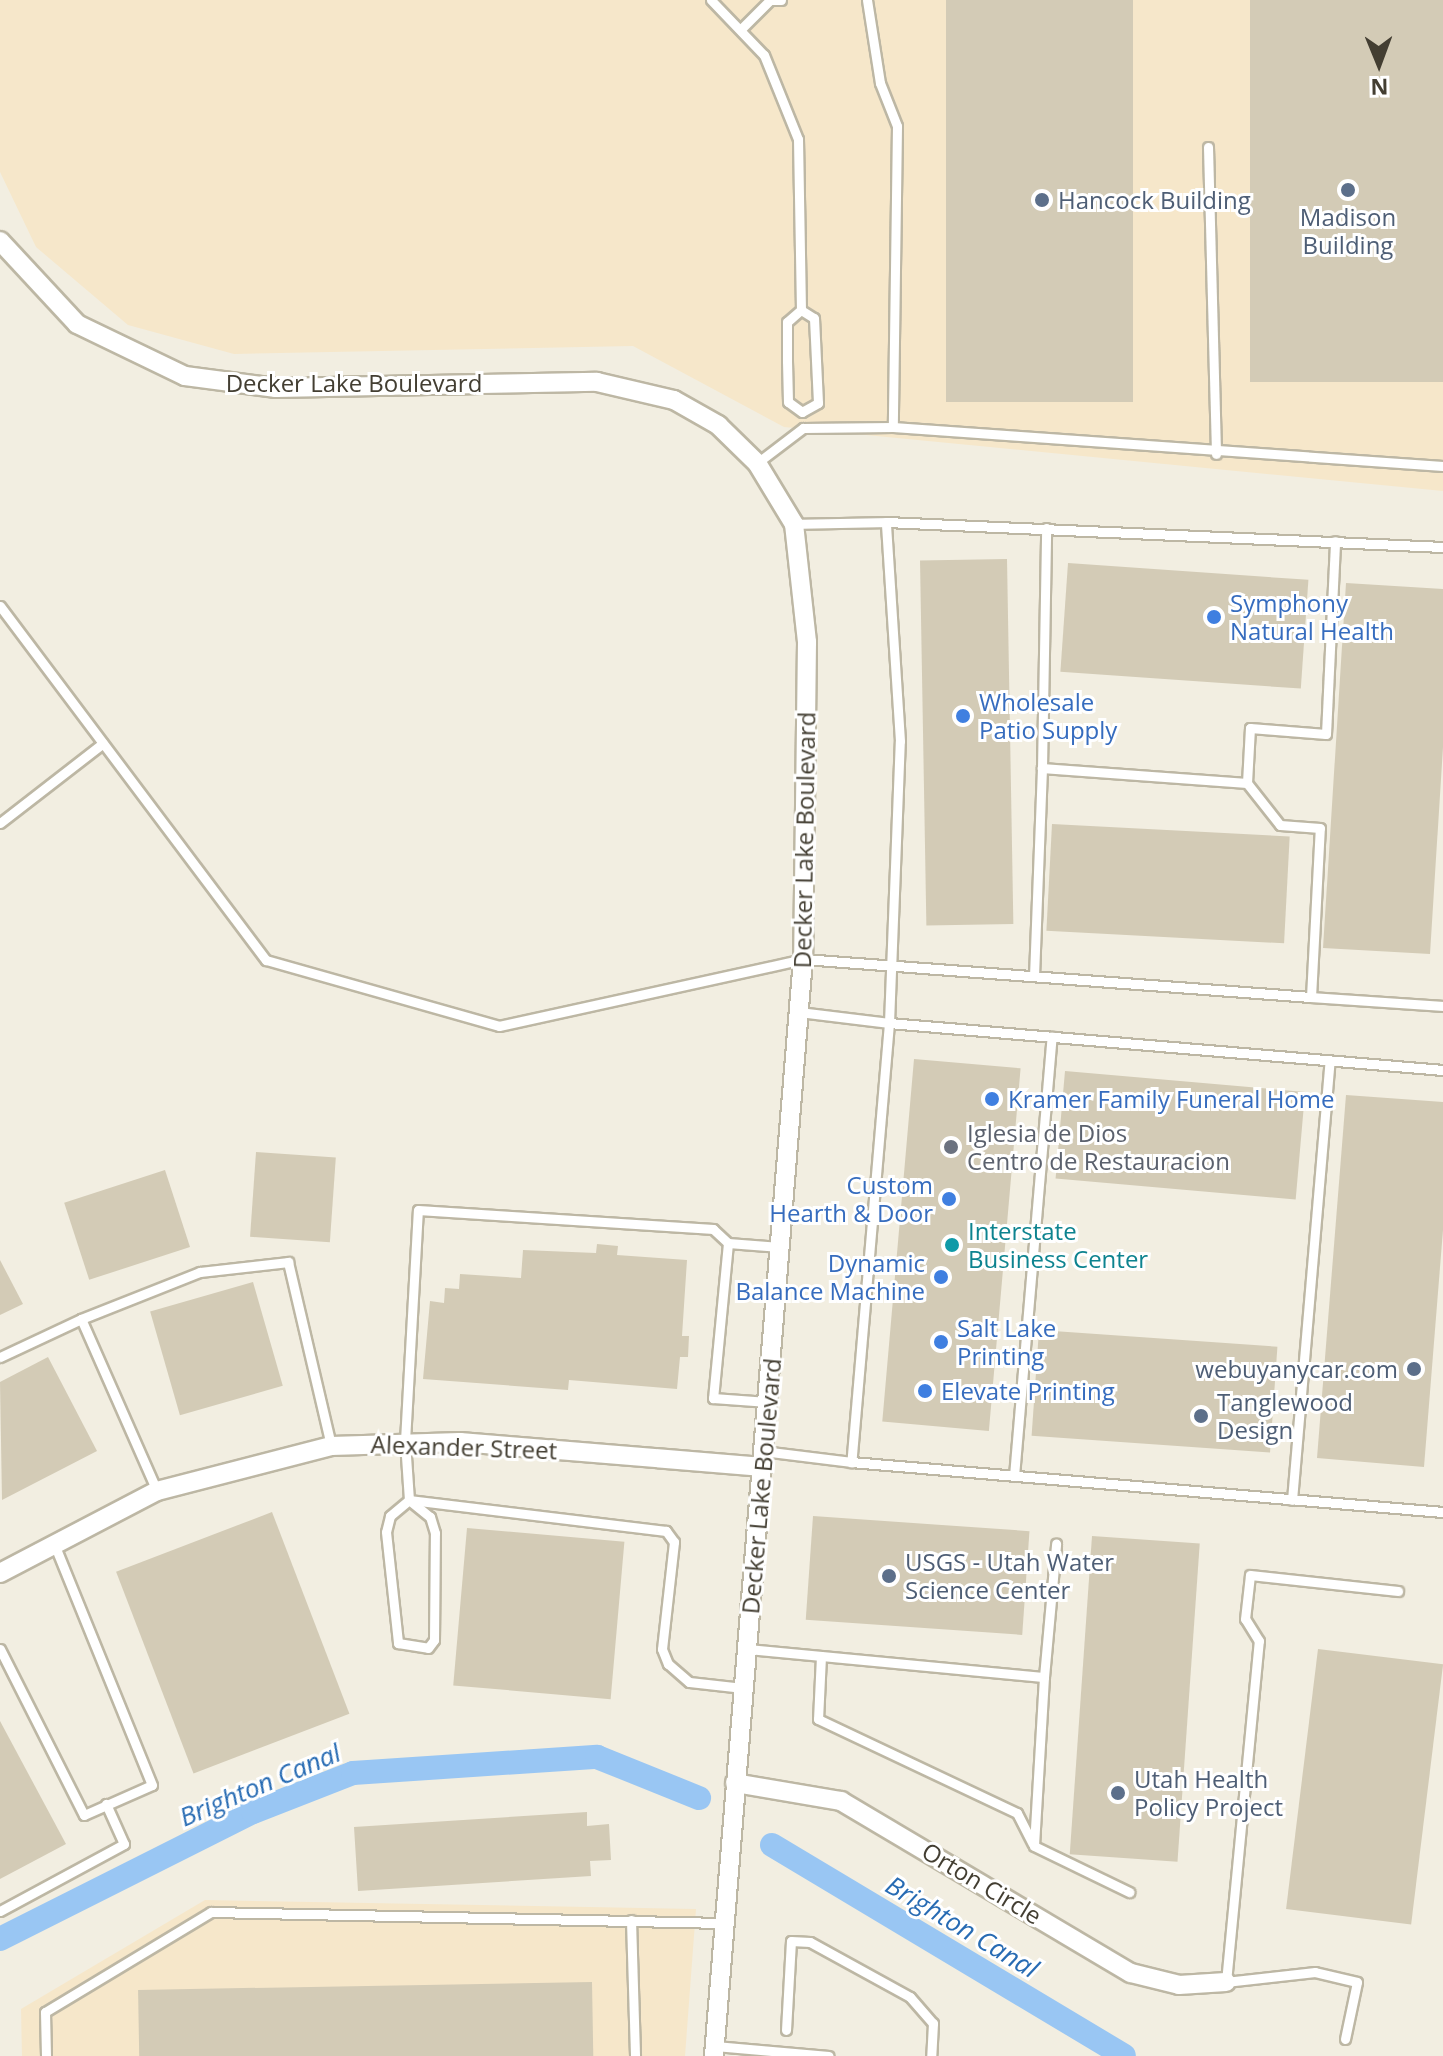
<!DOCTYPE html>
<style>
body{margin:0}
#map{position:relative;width:1443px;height:2056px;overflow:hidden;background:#f2eee1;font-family:"Open Sans",sans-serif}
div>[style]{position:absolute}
.commercial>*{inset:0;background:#f6e7ca}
.canal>*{height:24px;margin:-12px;padding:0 12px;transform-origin:12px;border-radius:12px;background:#99c6f3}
.building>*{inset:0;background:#d3cbb6;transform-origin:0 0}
.roads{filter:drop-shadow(2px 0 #bdb7a4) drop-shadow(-2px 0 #bdb7a4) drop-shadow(0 2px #bdb7a4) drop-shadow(0 -2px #bdb7a4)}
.lane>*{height:9px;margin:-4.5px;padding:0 4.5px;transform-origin:4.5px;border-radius:4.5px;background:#fff}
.street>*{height:18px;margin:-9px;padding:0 9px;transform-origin:9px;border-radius:9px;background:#fff}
.dots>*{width:22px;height:22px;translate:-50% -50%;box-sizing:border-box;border:4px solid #fff;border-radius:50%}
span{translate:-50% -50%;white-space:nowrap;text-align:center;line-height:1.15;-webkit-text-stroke:6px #fff;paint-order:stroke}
.service-label{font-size:24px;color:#4e5e75}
.left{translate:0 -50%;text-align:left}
.right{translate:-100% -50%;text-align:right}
.street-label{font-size:24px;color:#433e32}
.shop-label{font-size:24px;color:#366cbe}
.worship-label{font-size:24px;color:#5b616d}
.culture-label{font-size:24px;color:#0d838f}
.water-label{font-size:26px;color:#276bb3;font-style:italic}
.north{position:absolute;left:1339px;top:24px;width:80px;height:80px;-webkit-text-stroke:6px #fff;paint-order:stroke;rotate:179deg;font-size:22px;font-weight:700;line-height:32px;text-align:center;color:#433e32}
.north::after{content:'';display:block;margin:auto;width:28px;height:36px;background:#433e32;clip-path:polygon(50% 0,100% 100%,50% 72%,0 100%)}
</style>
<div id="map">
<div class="commercial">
<i style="clip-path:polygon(0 0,1443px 0,1443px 491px,784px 427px,633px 346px,234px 354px,128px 325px,36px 247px,0 172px)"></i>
<i style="clip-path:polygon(205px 1900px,696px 1909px,685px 2056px,22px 2056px,21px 2009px)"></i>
</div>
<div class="canal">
<i style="left:772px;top:1845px;width:410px;rotate:30.9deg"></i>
<i style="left:0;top:1939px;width:283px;rotate:-26.7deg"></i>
<i style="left:253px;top:1812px;width:107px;rotate:-21.3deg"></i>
<i style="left:353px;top:1773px;width:245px;rotate:-3.8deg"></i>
<i style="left:597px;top:1757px;width:110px;rotate:21.9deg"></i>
</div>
<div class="building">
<i style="left:946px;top:0;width:187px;height:402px"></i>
<i style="left:1250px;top:0;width:193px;height:382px"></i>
<i style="left:1007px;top:559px;width:365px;height:87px;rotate:89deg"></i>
<i style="left:1068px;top:563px;width:241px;height:109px;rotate:4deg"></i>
<i style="clip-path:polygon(1346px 583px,1443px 589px,1443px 747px,1430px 954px,1323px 948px)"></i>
<i style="left:1052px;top:824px;width:238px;height:107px;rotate:3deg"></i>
<i style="left:914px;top:1059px;width:107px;height:364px;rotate:5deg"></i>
<i style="left:1065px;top:1071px;width:241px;height:108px;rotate:5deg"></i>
<i style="clip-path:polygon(1346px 1095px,1443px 1102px,1443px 1230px,1424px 1467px,1317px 1458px)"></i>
<i style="left:256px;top:1152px;width:80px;height:85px;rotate:4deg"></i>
<i style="left:165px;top:1170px;width:81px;height:106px;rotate:72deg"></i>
<i style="clip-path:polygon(597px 1244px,618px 1246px,617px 1255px,687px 1260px,682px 1336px,689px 1336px,688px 1357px,680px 1357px,677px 1389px,569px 1380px,568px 1390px,423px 1379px,430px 1301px,444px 1303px,445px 1288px,459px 1289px,460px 1274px,521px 1278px,523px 1250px,596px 1253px)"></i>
<i style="clip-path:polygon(0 1260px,23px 1304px,0 1315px)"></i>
<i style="left:253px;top:1282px;width:108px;height:107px;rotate:74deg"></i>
<i style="left:1039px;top:1330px;width:239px;height:106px;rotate:4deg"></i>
<i style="clip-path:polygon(48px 1357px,97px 1451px,2px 1500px,0 1382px)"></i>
<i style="left:272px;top:1512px;width:216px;height:167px;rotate:69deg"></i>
<i style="left:813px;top:1516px;width:217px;height:104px;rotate:4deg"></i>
<i style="left:467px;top:1528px;width:158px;height:158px;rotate:5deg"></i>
<i style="left:1092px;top:1536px;width:108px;height:319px;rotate:4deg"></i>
<i style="left:1318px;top:1649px;width:126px;height:262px;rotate:7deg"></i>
<i style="clip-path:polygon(0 1721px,66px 1844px,0 1879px)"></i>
<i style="clip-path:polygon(587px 1812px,587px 1826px,609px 1824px,611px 1860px,590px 1861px,591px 1876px,358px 1891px,354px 1827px)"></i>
<i style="left:592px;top:1982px;width:74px;height:454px;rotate:89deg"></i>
</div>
<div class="roads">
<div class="lane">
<i style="left:711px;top:0;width:76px;rotate:46.1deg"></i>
<i style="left:764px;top:55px;width:91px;rotate:68deg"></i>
<i style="left:798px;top:139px;width:171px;rotate:89deg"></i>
<i style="left:867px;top:0;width:84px;rotate:81.1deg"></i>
<i style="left:880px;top:83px;width:46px;rotate:68.4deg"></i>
<i style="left:897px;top:126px;width:301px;rotate:90.8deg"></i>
<i style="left:742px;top:28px;width:40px;rotate:-45deg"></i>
<i style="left:770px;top:0;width:11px"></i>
<i style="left:1208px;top:147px;width:307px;rotate:88.5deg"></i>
<i style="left:801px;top:310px;width:15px;rotate:32deg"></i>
<i style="left:814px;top:318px;width:85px;rotate:87.3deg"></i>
<i style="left:818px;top:403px;width:18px;rotate:151deg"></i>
<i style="left:802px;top:412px;width:17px;rotate:-144deg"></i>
<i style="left:788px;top:402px;width:41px;rotate:-91.4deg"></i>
<i style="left:787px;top:361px;width:39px;rotate:-90deg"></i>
<i style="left:787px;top:322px;width:18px;rotate:-41deg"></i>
<i style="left:757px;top:463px;width:58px;rotate:-37.3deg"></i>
<i style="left:803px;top:428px;width:90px;rotate:-0.6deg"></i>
<i style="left:893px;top:427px;width:551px;rotate:4.06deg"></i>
<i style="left:794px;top:524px;width:92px;rotate:-1.2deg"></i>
<i style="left:0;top:606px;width:443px;rotate:53.1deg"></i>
<i style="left:266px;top:960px;width:242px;rotate:15.8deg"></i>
<i style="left:499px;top:1026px;width:311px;rotate:-12.4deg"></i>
<i style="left:803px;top:959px;width:509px;rotate:4.28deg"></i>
<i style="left:1311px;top:997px;width:169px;rotate:-87deg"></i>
<i style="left:1320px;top:828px;width:40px;rotate:-175.7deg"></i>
<i style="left:1280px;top:825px;width:53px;rotate:-128.2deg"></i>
<i style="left:1247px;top:783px;width:206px;rotate:-175.8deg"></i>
<i style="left:1042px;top:768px;width:206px;rotate:92.2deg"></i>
<i style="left:1042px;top:768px;width:240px;rotate:-89deg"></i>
<i style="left:1247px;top:783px;width:55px;rotate:-86.9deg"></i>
<i style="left:1250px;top:728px;width:76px;rotate:4.5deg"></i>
<i style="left:1326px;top:734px;width:193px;rotate:-87.3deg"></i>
<i style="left:0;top:823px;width:130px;rotate:-37.8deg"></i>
<i style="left:1311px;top:997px;width:132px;rotate:3.9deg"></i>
<i style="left:799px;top:1012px;width:91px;rotate:7deg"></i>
<i style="left:889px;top:1023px;width:282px;rotate:-87.8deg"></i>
<i style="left:900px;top:741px;width:219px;rotate:-93.7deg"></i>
<i style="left:886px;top:522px;width:558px;rotate:2.57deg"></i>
<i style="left:1443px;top:1070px;width:556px;rotate:-175.15deg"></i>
<i style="left:889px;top:1023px;width:441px;rotate:94.9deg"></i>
<i style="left:851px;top:1462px;width:594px;rotate:4.83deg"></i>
<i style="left:728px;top:1243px;width:156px;rotate:95.5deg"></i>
<i style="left:713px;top:1398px;width:55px;rotate:4.2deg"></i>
<i style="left:0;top:1357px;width:89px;rotate:-25.1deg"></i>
<i style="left:763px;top:1451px;width:89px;rotate:7.1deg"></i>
<i style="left:1014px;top:1476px;width:441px;rotate:-85.1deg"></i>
<i style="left:157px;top:1491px;width:188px;rotate:-113.8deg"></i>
<i style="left:81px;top:1319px;width:128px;rotate:-21.6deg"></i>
<i style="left:200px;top:1272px;width:89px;rotate:-6.5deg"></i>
<i style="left:288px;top:1262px;width:189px;rotate:76.8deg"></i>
<i style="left:1292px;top:1500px;width:441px;rotate:-85.1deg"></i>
<i style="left:0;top:1649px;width:186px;rotate:63.2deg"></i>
<i style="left:84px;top:1815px;width:74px;rotate:-23.8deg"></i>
<i style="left:152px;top:1785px;width:260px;rotate:-112.1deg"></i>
<i style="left:747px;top:1649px;width:298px;rotate:5.4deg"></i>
<i style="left:1044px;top:1677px;width:169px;rotate:93.4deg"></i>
<i style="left:1034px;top:1846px;width:106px;rotate:25.8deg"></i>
<i style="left:821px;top:1656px;width:63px;rotate:92.7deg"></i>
<i style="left:818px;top:1719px;width:220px;rotate:25.3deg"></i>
<i style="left:1017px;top:1813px;width:34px;rotate:63deg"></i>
<i style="left:1044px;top:1677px;width:134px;rotate:-84.8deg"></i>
<i style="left:743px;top:1688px;width:54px;rotate:-173.7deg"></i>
<i style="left:689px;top:1682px;width:28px;rotate:-139deg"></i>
<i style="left:668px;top:1664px;width:16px;rotate:-112deg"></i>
<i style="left:662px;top:1649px;width:108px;rotate:-83.6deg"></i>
<i style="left:674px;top:1542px;width:14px;rotate:-126deg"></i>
<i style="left:666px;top:1531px;width:259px;rotate:-173.1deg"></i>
<i style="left:409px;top:1500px;width:25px;rotate:140deg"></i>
<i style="left:390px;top:1516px;width:16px;rotate:104deg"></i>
<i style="left:386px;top:1532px;width:112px;rotate:83.8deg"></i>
<i style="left:398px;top:1643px;width:30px;rotate:9deg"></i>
<i style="left:428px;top:1648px;width:10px;rotate:-53deg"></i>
<i style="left:434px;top:1640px;width:107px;rotate:-89.5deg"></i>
<i style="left:435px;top:1533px;width:17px;rotate:-107deg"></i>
<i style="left:430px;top:1517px;width:27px;rotate:-141deg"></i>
<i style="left:409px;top:1500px;width:59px;rotate:-93.9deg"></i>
<i style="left:405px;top:1441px;width:231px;rotate:-86.8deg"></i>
<i style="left:418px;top:1210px;width:296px;rotate:3.7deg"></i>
<i style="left:713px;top:1229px;width:21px;rotate:43deg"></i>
<i style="left:728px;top:1243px;width:52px;rotate:4.4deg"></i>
<i style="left:0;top:1911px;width:141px;rotate:-28.4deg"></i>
<i style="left:124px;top:1844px;width:44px;rotate:-114.2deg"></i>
<i style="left:631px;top:1920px;width:136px;rotate:88.3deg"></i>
<i style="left:786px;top:2030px;width:89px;rotate:-86.8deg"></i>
<i style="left:791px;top:1941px;width:19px;rotate:3deg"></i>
<i style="left:810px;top:1942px;width:114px;rotate:28.8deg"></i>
<i style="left:910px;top:1997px;width:35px;rotate:49deg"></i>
<i style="left:933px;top:2023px;width:33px;rotate:93deg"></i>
<i style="left:1345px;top:2039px;width:58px;rotate:-78.1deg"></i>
<i style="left:1357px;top:1982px;width:43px;rotate:-166.6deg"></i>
<i style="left:1315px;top:1972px;width:90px;rotate:173.6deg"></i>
<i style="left:1226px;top:1982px;width:343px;rotate:-84.5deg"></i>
<i style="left:1259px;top:1641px;width:26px;rotate:-122deg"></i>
<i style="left:1245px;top:1619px;width:44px;rotate:-83.5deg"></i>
<i style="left:1250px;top:1575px;width:149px;rotate:6.2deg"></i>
<i style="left:715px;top:2046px;width:114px;rotate:5deg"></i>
<i style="left:46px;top:2056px;width:44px;rotate:-91.3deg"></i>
<i style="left:45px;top:2012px;width:194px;rotate:-31.1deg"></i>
<i style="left:211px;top:1912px;width:512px;rotate:1.23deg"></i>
</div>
<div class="street">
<i style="left:0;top:241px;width:113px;rotate:47.1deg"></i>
<i style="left:77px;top:324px;width:120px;rotate:25.7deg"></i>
<i style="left:185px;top:376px;width:92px;rotate:7.5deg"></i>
<i style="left:276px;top:388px;width:321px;rotate:-1.1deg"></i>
<i style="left:597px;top:382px;width:79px;rotate:13.2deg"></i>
<i style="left:674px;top:400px;width:51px;rotate:29.6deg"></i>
<i style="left:718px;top:425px;width:54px;rotate:44.3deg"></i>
<i style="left:757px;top:463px;width:71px;rotate:58.8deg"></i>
<i style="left:794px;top:524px;width:119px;rotate:83.7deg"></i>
<i style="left:807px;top:642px;width:317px;rotate:90.7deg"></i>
<i style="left:803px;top:959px;width:1101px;rotate:94.64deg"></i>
<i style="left:0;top:1573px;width:177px;rotate:-27.6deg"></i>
<i style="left:157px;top:1491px;width:180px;rotate:-14.5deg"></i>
<i style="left:331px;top:1446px;width:129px;rotate:-1.8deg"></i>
<i style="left:460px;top:1442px;width:304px;rotate:4.7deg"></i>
<i style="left:735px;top:1783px;width:108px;rotate:9.6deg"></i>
<i style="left:841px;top:1801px;width:337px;rotate:30.7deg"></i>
<i style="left:1131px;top:1973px;width:49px;rotate:14deg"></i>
<i style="left:1179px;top:1985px;width:47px;rotate:-3.7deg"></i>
</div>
</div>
<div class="dots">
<i style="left:1348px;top:190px;background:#5c6f8a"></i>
<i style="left:1042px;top:200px;background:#5c6f8a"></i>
<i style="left:1214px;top:617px;background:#3f7fe0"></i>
<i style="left:963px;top:716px;background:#3f7fe0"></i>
<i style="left:992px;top:1099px;background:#3f7fe0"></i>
<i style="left:951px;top:1147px;background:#6b7280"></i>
<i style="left:949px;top:1199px;background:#3f7fe0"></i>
<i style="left:952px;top:1245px;background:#0f9aa8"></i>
<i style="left:941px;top:1277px;background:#3f7fe0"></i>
<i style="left:941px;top:1342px;background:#3f7fe0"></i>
<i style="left:1414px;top:1369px;background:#5c6f8a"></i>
<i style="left:925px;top:1391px;background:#3f7fe0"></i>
<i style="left:1201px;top:1416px;background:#5c6f8a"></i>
<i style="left:889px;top:1576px;background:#5c6f8a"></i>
<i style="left:1118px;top:1793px;background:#5c6f8a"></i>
</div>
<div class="service-label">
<span class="left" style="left:1058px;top:200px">Hancock Building</span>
<span style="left:1348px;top:231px">Madison<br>Building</span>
<span class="right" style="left:1398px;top:1369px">webuyanycar.com</span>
<span class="left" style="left:1217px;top:1416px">Tanglewood<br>Design</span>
<span class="left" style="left:905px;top:1576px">USGS - Utah Water<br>Science Center</span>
<span class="left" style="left:1134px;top:1793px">Utah Health<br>Policy Project</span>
</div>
<div class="street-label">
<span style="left:354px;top:383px">Decker Lake Boulevard</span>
<span style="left:804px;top:840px;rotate:-89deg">Decker Lake Boulevard</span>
<span style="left:464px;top:1447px;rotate:2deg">Alexander Street</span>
<span style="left:761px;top:1486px;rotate:-85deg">Decker Lake Boulevard</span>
<span style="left:982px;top:1883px;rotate:31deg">Orton Circle</span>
</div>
<div class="shop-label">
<span class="left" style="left:1230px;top:617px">Symphony<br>Natural Health</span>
<span class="left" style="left:979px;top:716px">Wholesale<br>Patio Supply</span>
<span class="left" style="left:1008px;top:1099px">Kramer Family Funeral Home</span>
<span class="right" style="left:933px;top:1199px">Custom<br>Hearth &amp; Door</span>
<span class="right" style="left:925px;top:1277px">Dynamic<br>Balance Machine</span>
<span class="left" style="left:957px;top:1342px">Salt Lake<br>Printing</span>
<span class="left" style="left:941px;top:1391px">Elevate Printing</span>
</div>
<div class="worship-label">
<span class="left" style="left:967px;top:1147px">Iglesia de Dios<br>Centro de Restauracion</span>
</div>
<div class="culture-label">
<span class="left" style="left:968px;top:1245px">Interstate<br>Business Center</span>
</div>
<div class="water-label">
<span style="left:260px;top:1785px;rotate:-23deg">Brighton Canal</span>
<span style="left:962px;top:1927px;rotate:31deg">Brighton Canal</span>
</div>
<div class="north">N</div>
</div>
